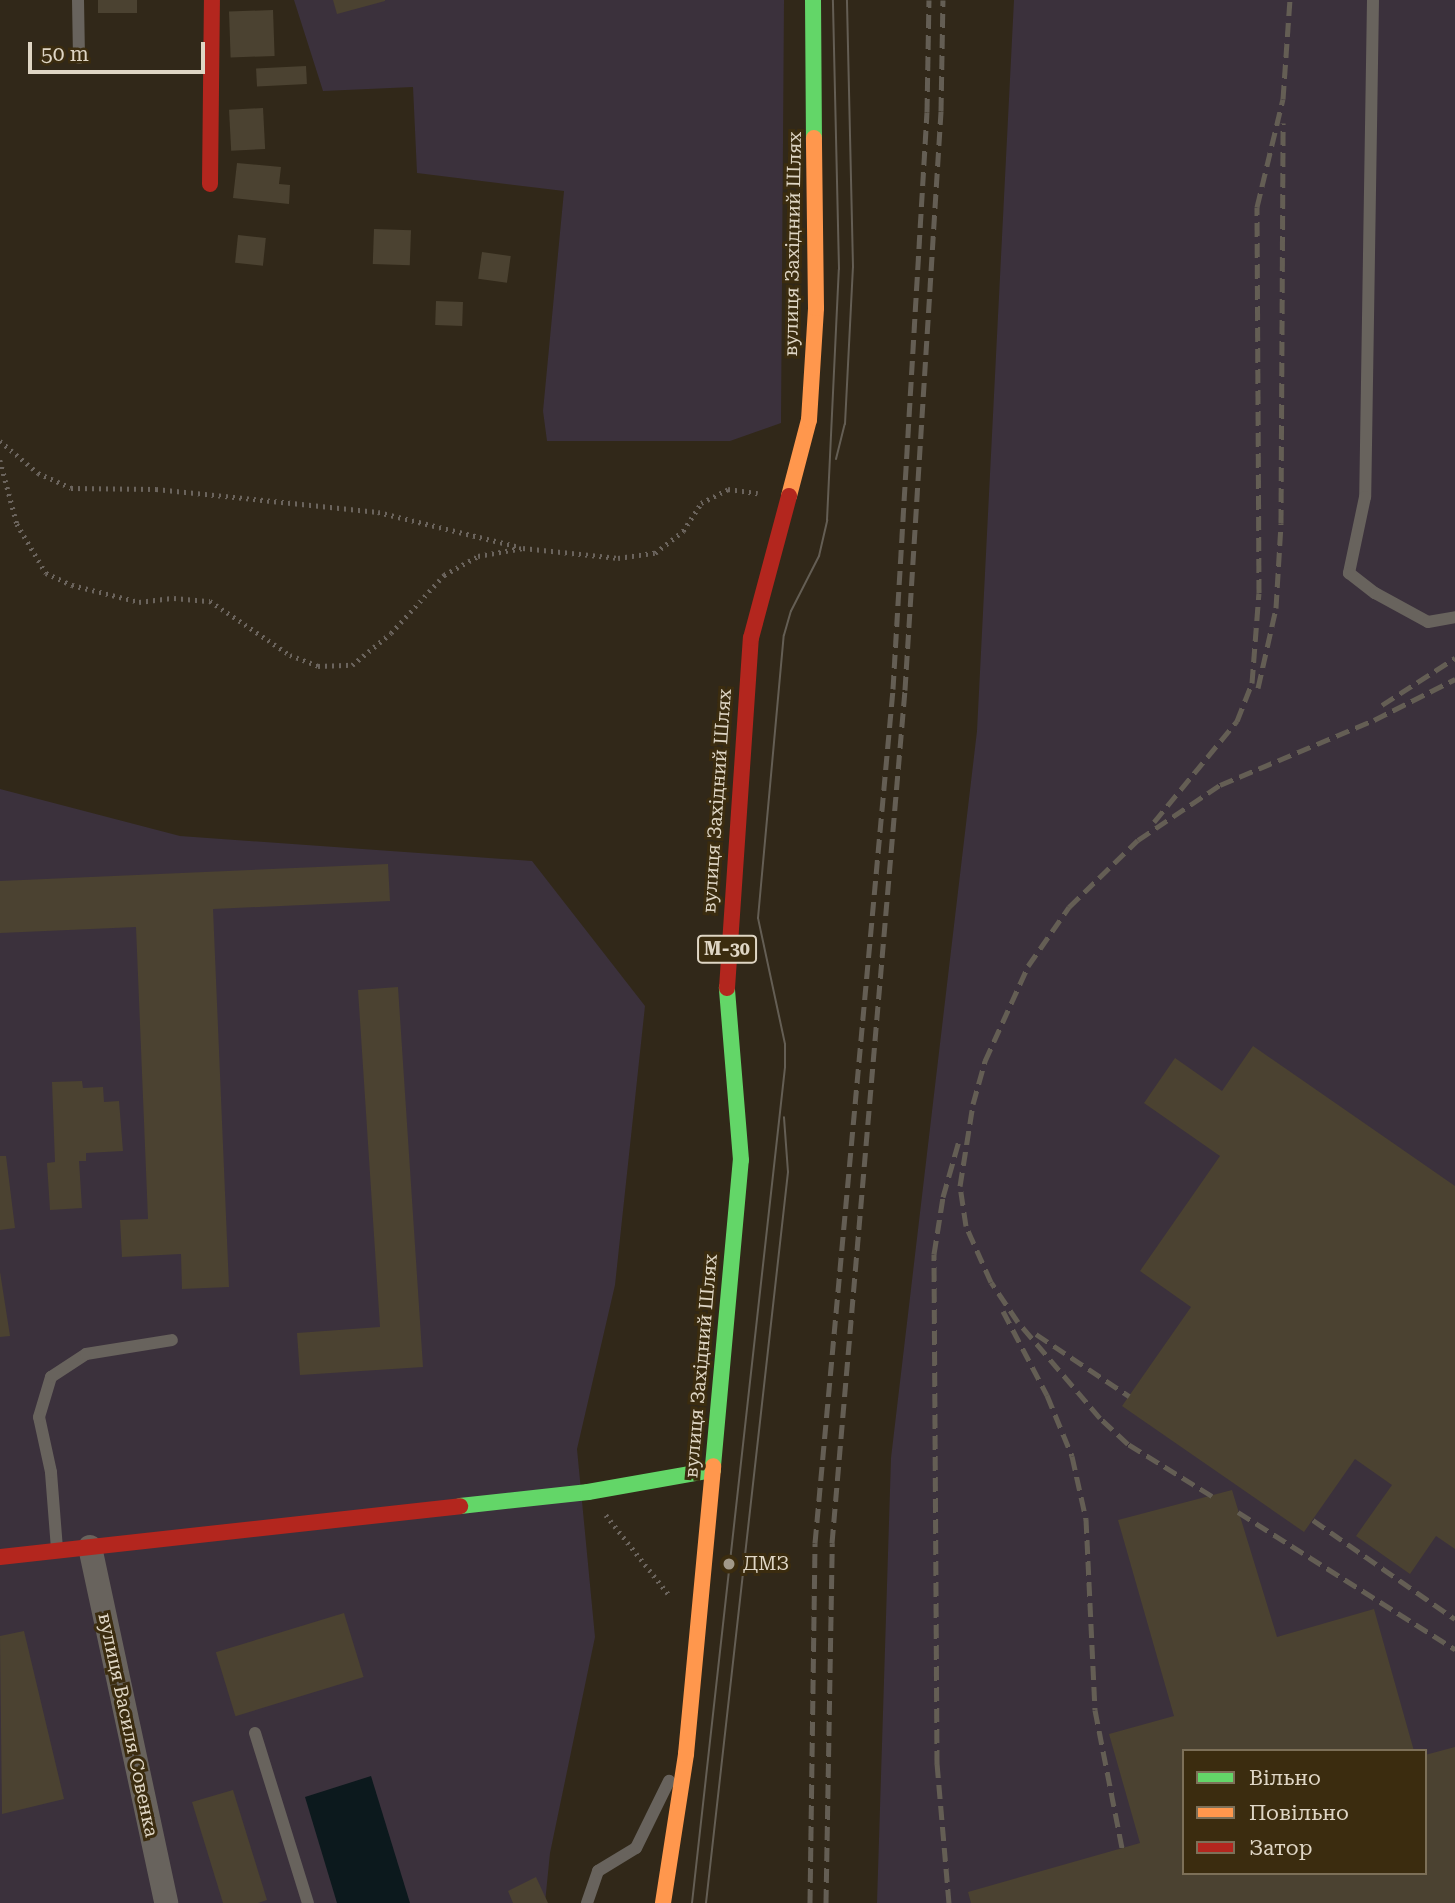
<!DOCTYPE html>
<meta charset="utf-8">
<style>
body{margin:0}
#map{position:relative;width:1455px;height:1903px;overflow:hidden;background:#312819;font-family:"Roboto Serif",serif}
div>[style]{position:absolute}
.industrial>*{inset:0;background:#3b313c}
.water>*{inset:0;background:#0c191d}
.building>*{inset:0;background:#4b4231;transform-origin:0 0}
.path>*{height:4.5px;margin-top:-2.25px;transform-origin:0;background:repeating-linear-gradient(90deg,#6b645d 0 2px,transparent 0 7px)}
.lane>*{height:12px;margin:-6px;padding:0 6px;transform-origin:6px;border-radius:6px;background:#68635d}
.street>*{height:24px;margin:-12px;padding:0 12px;transform-origin:12px;border-radius:12px;background:#68635d}
.fast>*{height:16px;margin:-8px;padding:0 8px;transform-origin:8px;border-radius:8px;background:#63d668}
.slow>*{height:16px;margin:-8px;padding:0 8px;transform-origin:8px;border-radius:8px;background:#ff974d}
.jam>*{height:16px;margin:-8px;padding:0 8px;transform-origin:8px;border-radius:8px;background:#b3261e}
.tram>*{height:2px;margin:-1px;padding:0 1px;transform-origin:1px;border-radius:1px;background:#645e54}
.rail>*{height:5px;margin-top:-2.5px;transform-origin:0;background:repeating-linear-gradient(90deg,#645e54 0 14px,transparent 0 21px)}
.dots>*{width:19px;height:19px;translate:-50% -50%;box-sizing:border-box;border:4px solid #3b2c0f;border-radius:50%}
span{translate:-50% -50%;white-space:nowrap;text-align:center;line-height:1.15;-webkit-text-stroke:6px #3b2c0f;paint-order:stroke}
.shield-label span{padding:2px 5px;background:#3b2c0f;border:2px solid;border-radius:5px;-webkit-text-stroke-width:0}
.shield-label{font-size:18px;color:#dfd6c5;font-weight:700}
.street-label{font-size:19px;color:#dfd6c5}
.poi-label{font-size:19px;color:#dfd6c5}
.left{translate:0 -50%;text-align:left}
.legend{position:absolute;left:1182px;top:1749px;width:245px;height:126px;box-sizing:border-box;background:#3b2c0f;border:2px solid #7d7058;margin:0;padding:9px 12px;list-style:none;font-size:21px;color:#dfd6c5}
.legend li{display:flex;align-items:center;gap:14px;height:35px}
.legend b{width:35px;border:2px solid #7d7058}
.scale{position:absolute;left:28px;top:42px;width:177px;height:32px;box-sizing:border-box;border:4px solid #dfd6c5;border-top:0;padding-left:9px;font-size:21px;line-height:24px;white-space:nowrap;color:#dfd6c5;-webkit-text-stroke:5px #3b2c0f;paint-order:stroke}
</style>
<div id="map">
<div class="industrial">
<i style="clip-path:polygon(294px 0,784px 0,781px 423px,730px 441px,547px 441px,543px 411px,564px 191px,417px 173px,413px 87px,323px 91px)"></i>
<i style="clip-path:polygon(evenodd,1014px 0,1455px 0,1455px 1903px,877px 1903px,891px 1458px,977px 731px,1014px 0,1184px 1751px,1425px 1751px,1425px 1873px,1184px 1873px,1184px 1751px)"></i>
<i style="clip-path:polygon(0 789px,180px 836px,532px 861px,645px 1006px,615px 1285px,577px 1449px,595px 1637px,550px 1853px,545px 1903px,0 1903px)"></i>
</div>
<div class="water">
<i style="clip-path:polygon(371px 1776px,410px 1903px,337px 1903px,305px 1797px)"></i>
</div>
<div class="building">
<i style="left:98px;top:0;width:39px;height:13px"></i>
<i style="clip-path:polygon(333px 0,385px 0,385px 1px,337px 14px)"></i>
<i style="left:273px;top:10px;width:46px;height:44px;rotate:88deg"></i>
<i style="left:306px;top:66px;width:18px;height:50px;rotate:87deg"></i>
<i style="left:263px;top:108px;width:41px;height:34px;rotate:87deg"></i>
<i style="clip-path:polygon(237px 163px,281px 167px,279px 184px,290px 185px,289px 204px,233px 198px)"></i>
<i style="left:374px;top:229px;width:37px;height:35px;rotate:2deg"></i>
<i style="left:238px;top:235px;width:28px;height:28px;rotate:6deg"></i>
<i style="left:482px;top:252px;width:29px;height:27px;rotate:8deg"></i>
<i style="left:436px;top:301px;width:27px;height:24px;rotate:2deg"></i>
<i style="clip-path:polygon(388px 864px,390px 901px,213px 909px,229px 1287px,182px 1289px,181px 1254px,122px 1257px,120px 1220px,148px 1219px,136px 927px,0 933px,0 881px)"></i>
<i style="clip-path:polygon(398px 987px,423px 1367px,300px 1375px,297px 1333px,380px 1327px,358px 990px)"></i>
<i style="clip-path:polygon(1253px 1046px,1455px 1186px,1455px 1549px,1436px 1536px,1410px 1574px,1356px 1536px,1392px 1485px,1355px 1459px,1304px 1532px,1122px 1406px,1191px 1307px,1140px 1271px,1220px 1156px,1144px 1103px,1175px 1058px,1222px 1091px)"></i>
<i style="clip-path:polygon(82px 1081px,83px 1088px,103px 1087px,104px 1102px,119px 1101px,123px 1151px,86px 1153px,86px 1161px,79px 1161px,82px 1208px,50px 1210px,47px 1163px,55px 1162px,52px 1082px)"></i>
<i style="clip-path:polygon(0 1156px,6px 1156px,15px 1228px,0 1230px)"></i>
<i style="clip-path:polygon(0 1272px,10px 1336px,0 1337px)"></i>
<i style="clip-path:polygon(1232px 1490px,1277px 1637px,1374px 1609px,1414px 1751px,1184px 1751px,1184px 1873px,1425px 1873px,1425px 1755px,1455px 1747px,1455px 1903px,971px 1903px,968px 1892px,1140px 1843px,1109px 1734px,1174px 1716px,1118px 1520px)"></i>
<i style="left:344px;top:1613px;width:67px;height:134px;rotate:73deg"></i>
<i style="clip-path:polygon(24px 1631px,64px 1799px,2px 1814px,0 1636px)"></i>
<i style="clip-path:polygon(233px 1790px,267px 1900px,258px 1903px,223px 1903px,192px 1802px)"></i>
<i style="clip-path:polygon(536px 1877px,548px 1903px,513px 1903px,508px 1891px)"></i>
</div>
<div class="path">
<i style="left:0;top:441px;width:50px;rotate:40.1deg"></i>
<i style="left:38px;top:473px;width:36px;rotate:24deg"></i>
<i style="left:71px;top:488px;width:85px;rotate:0.7deg"></i>
<i style="left:156px;top:489px;width:223px;rotate:5.9deg"></i>
<i style="left:378px;top:512px;width:145px;rotate:13.9deg"></i>
<i style="left:0;top:460px;width:66px;rotate:75.1deg"></i>
<i style="left:17px;top:524px;width:57px;rotate:59.4deg"></i>
<i style="left:46px;top:573px;width:29px;rotate:25deg"></i>
<i style="left:72px;top:585px;width:69px;rotate:14.2deg"></i>
<i style="left:139px;top:602px;width:35px;rotate:-7deg"></i>
<i style="left:174px;top:598px;width:36px;rotate:5deg"></i>
<i style="left:210px;top:601px;width:97px;rotate:34deg"></i>
<i style="left:290px;top:655px;width:30px;rotate:21deg"></i>
<i style="left:318px;top:666px;width:34px;rotate:-2deg"></i>
<i style="left:352px;top:665px;width:50px;rotate:-39.4deg"></i>
<i style="left:391px;top:633px;width:79px;rotate:-47.6deg"></i>
<i style="left:444px;top:575px;width:39px;rotate:-29deg"></i>
<i style="left:478px;top:556px;width:46px;rotate:-10.1deg"></i>
<i style="left:523px;top:548px;width:96px;rotate:6deg"></i>
<i style="left:618px;top:558px;width:37px;rotate:-8deg"></i>
<i style="left:655px;top:553px;width:36px;rotate:-38deg"></i>
<i style="left:683px;top:531px;width:33px;rotate:-57deg"></i>
<i style="left:701px;top:503px;width:30px;rotate:-27deg"></i>
<i style="left:728px;top:489px;width:30px;rotate:8deg"></i>
<i style="left:606px;top:1515px;width:103px;rotate:51.7deg"></i>
</div>
<div class="lane">
<i style="left:78px;top:0;width:58px;rotate:89deg"></i>
<i style="left:1373px;top:0;width:497px;rotate:90.9deg"></i>
<i style="left:1365px;top:497px;width:78px;rotate:101.9deg"></i>
<i style="left:1349px;top:573px;width:33px;rotate:38deg"></i>
<i style="left:1375px;top:593px;width:60px;rotate:28.7deg"></i>
<i style="left:1428px;top:622px;width:27px;rotate:-10deg"></i>
<i style="left:57px;top:1549px;width:77px;rotate:-94.5deg"></i>
<i style="left:51px;top:1472px;width:56px;rotate:-102.3deg"></i>
<i style="left:39px;top:1417px;width:42px;rotate:-73.3deg"></i>
<i style="left:51px;top:1377px;width:42px;rotate:-33.3deg"></i>
<i style="left:86px;top:1354px;width:87px;rotate:-9.2deg"></i>
<i style="left:255px;top:1733px;width:178px;rotate:72.7deg"></i>
<i style="left:587px;top:1903px;width:34px;rotate:-71deg"></i>
<i style="left:598px;top:1871px;width:44px;rotate:-31.2deg"></i>
<i style="left:636px;top:1848px;width:75px;rotate:-63.8deg"></i>
</div>
<div class="street">
<i style="left:90px;top:1547px;width:364px;rotate:77.9deg"></i>
</div>
<div class="fast">
<i style="left:813px;top:0;width:138px;rotate:89.6deg"></i>
<i style="left:713px;top:1466px;width:307px;rotate:-84.8deg"></i>
<i style="left:741px;top:1160px;width:173px;rotate:-94.7deg"></i>
<i style="left:460px;top:1506px;width:129px;rotate:-6.2deg"></i>
<i style="left:588px;top:1492px;width:127px;rotate:-10deg"></i>
</div>
<div class="slow">
<i style="left:789px;top:496px;width:79px;rotate:-75.3deg"></i>
<i style="left:809px;top:420px;width:112px;rotate:-86.4deg"></i>
<i style="left:816px;top:308px;width:170px;rotate:-90.7deg"></i>
<i style="left:663px;top:1903px;width:151px;rotate:-81.2deg"></i>
<i style="left:686px;top:1754px;width:289px;rotate:-84.6deg"></i>
</div>
<div class="jam">
<i style="left:210px;top:184px;width:184px;rotate:-89.4deg"></i>
<i style="left:727px;top:988px;width:351px;rotate:-86.1deg"></i>
<i style="left:751px;top:638px;width:147px;rotate:-75deg"></i>
<i style="left:0;top:1557px;width:463px;rotate:-6.3deg"></i>
</div>
<div class="tram">
<i style="left:836px;top:459px;width:36px;rotate:-76deg"></i>
<i style="left:845px;top:424px;width:157px;rotate:-87.1deg"></i>
<i style="left:853px;top:267px;width:267px;rotate:-91.3deg"></i>
<i style="left:692px;top:1903px;width:841px;rotate:-83.65deg"></i>
<i style="left:785px;top:1067px;width:23px;rotate:-90deg"></i>
<i style="left:785px;top:1044px;width:129px;rotate:-102.1deg"></i>
<i style="left:758px;top:918px;width:284px;rotate:-84.8deg"></i>
<i style="left:784px;top:635px;width:25px;rotate:-74deg"></i>
<i style="left:791px;top:611px;width:62px;rotate:-63deg"></i>
<i style="left:819px;top:556px;width:37px;rotate:-77deg"></i>
<i style="left:827px;top:520px;width:251px;rotate:-87.3deg"></i>
<i style="left:839px;top:269px;width:269px;rotate:-91.3deg"></i>
<i style="left:706px;top:1903px;width:736px;rotate:-83.6deg"></i>
<i style="left:788px;top:1172px;width:55px;rotate:-94.2deg"></i>
</div>
<div class="rail">
<i style="left:1258px;top:688px;width:82px;rotate:-77.3deg"></i>
<i style="left:1276px;top:608px;width:85px;rotate:-86.6deg"></i>
<i style="left:1281px;top:523px;width:400px;rotate:-89.7deg"></i>
<i style="left:1382px;top:705px;width:87px;rotate:-32.8deg"></i>
<i style="left:1154px;top:822px;width:131px;rotate:-50.6deg"></i>
<i style="left:1237px;top:721px;width:41px;rotate:-68.5deg"></i>
<i style="left:1252px;top:683px;width:90px;rotate:-85.6deg"></i>
<i style="left:1259px;top:593px;width:386px;rotate:-90.3deg"></i>
<i style="left:1257px;top:207px;width:111px;rotate:-76.5deg"></i>
<i style="left:1283px;top:99px;width:99px;rotate:-86deg"></i>
<i style="left:1003px;top:1311px;width:95px;rotate:62.4deg"></i>
<i style="left:1047px;top:1395px;width:66px;rotate:67.7deg"></i>
<i style="left:1072px;top:1456px;width:65px;rotate:77.5deg"></i>
<i style="left:1086px;top:1519px;width:191px;rotate:87.3deg"></i>
<i style="left:1095px;top:1710px;width:141px;rotate:78.9deg"></i>
<i style="left:1036px;top:1334px;width:112px;rotate:33.7deg"></i>
<i style="left:1212px;top:1496px;width:99px;rotate:-148.2deg"></i>
<i style="left:1128px;top:1444px;width:38px;rotate:-137deg"></i>
<i style="left:1100px;top:1418px;width:126px;rotate:-130.5deg"></i>
<i style="left:1018px;top:1322px;width:48px;rotate:-124deg"></i>
<i style="left:991px;top:1282px;width:61px;rotate:-114.1deg"></i>
<i style="left:966px;top:1226px;width:40px;rotate:-98.5deg"></i>
<i style="left:960px;top:1186px;width:83px;rotate:-81deg"></i>
<i style="left:973px;top:1104px;width:45px;rotate:-74.4deg"></i>
<i style="left:985px;top:1061px;width:104px;rotate:-65.6deg"></i>
<i style="left:1028px;top:966px;width:72px;rotate:-55.2deg"></i>
<i style="left:1069px;top:907px;width:96px;rotate:-44.2deg"></i>
<i style="left:1138px;top:840px;width:99px;rotate:-33.9deg"></i>
<i style="left:1220px;top:785px;width:167px;rotate:-22.9deg"></i>
<i style="left:1374px;top:720px;width:91px;rotate:-26.8deg"></i>
<i style="left:1238px;top:1512px;width:257px;rotate:32.3deg"></i>
<i style="left:1313px;top:1520px;width:173px;rotate:34.9deg"></i>
<i style="left:810px;top:1903px;width:360px;rotate:-89.2deg"></i>
<i style="left:815px;top:1543px;width:858px;rotate:-84.78deg"></i>
<i style="left:893px;top:689px;width:578px;rotate:-86.63deg"></i>
<i style="left:927px;top:112px;width:112px;rotate:-89deg"></i>
<i style="left:826px;top:1903px;width:360px;rotate:-89deg"></i>
<i style="left:832px;top:1543px;width:856px;rotate:-85.11deg"></i>
<i style="left:905px;top:690px;width:580px;rotate:-86.44deg"></i>
<i style="left:941px;top:111px;width:111px;rotate:-89deg"></i>
<i style="left:949px;top:1903px;width:140px;rotate:-94.9deg"></i>
<i style="left:937px;top:1764px;width:510px;rotate:-90.34deg"></i>
<i style="left:934px;top:1254px;width:58px;rotate:-81deg"></i>
<i style="left:943px;top:1197px;width:62px;rotate:-74.2deg"></i>
</div>
<div class="dots">
<i style="left:729px;top:1564px;background:#a29989"></i>
</div>
<div class="shield-label">
<span style="left:727px;top:949px">М-30</span>
</div>
<div class="street-label">
<span style="left:793px;top:244px;rotate:-89deg">вулиця Західний Шлях</span>
<span style="left:717px;top:801px;rotate:-86deg">вулиця Західний Шлях</span>
<span style="left:701px;top:1366px;rotate:-85deg">вулиця Західний Шлях</span>
<span style="left:128px;top:1725px;rotate:78deg">вулиця Василя Совенка</span>
</div>
<div class="poi-label">
<span class="left" style="left:743px;top:1564px">ДМЗ</span>
</div>
<ul class="legend">
<li><b style="height:9px;background:#63d668"></b>Вільно</li>
<li><b style="height:9px;background:#ff974d"></b>Повільно</li>
<li><b style="height:9px;background:#b3261e"></b>Затор</li>
</ul>
<div class="scale">50 m</div>
</div>
